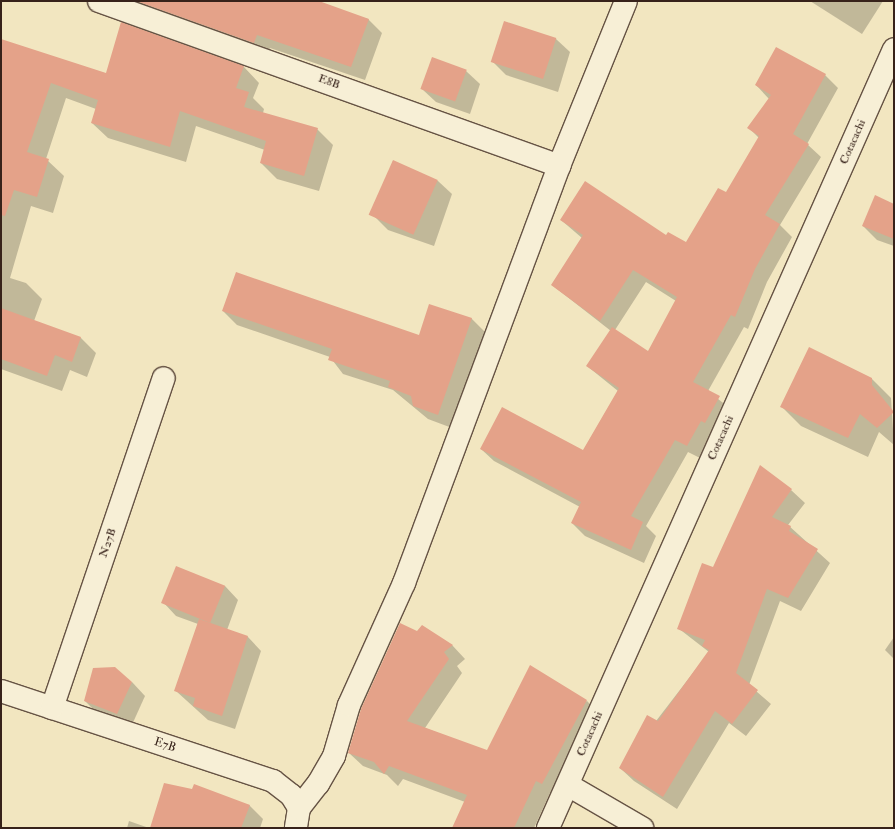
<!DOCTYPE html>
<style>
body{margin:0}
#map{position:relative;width:895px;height:829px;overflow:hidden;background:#f2e6c0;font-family:"IM FELL Double Pica",serif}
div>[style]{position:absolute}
.shadow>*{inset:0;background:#0003}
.building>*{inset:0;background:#e4a289;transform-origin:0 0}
.roads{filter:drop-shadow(1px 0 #665344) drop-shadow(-1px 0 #665344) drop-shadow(0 1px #665344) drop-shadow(0 -1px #665344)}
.minor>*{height:22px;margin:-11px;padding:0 11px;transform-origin:11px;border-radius:11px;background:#f7efd6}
span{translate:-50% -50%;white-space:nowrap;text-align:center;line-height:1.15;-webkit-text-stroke:3px #f7efd6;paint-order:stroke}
.street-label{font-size:12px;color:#37221a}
.frame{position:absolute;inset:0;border:2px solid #37221a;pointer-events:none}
</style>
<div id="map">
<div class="shadow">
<i style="clip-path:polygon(118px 1px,308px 1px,368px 19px,382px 33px,365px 80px,270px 48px,267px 56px)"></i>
<i style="clip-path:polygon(810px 1px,883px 1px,862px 34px)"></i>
<i style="clip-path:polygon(505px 22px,556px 39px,570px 52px,558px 92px,506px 75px,492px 61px)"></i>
<i style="clip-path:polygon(122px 24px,244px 67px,259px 83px,253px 98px,264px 109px,263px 113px,317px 129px,333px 145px,319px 191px,277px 179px,261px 163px,265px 150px,196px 126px,186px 162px,108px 138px,92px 123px,96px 109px,66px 98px,46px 159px,64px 176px,53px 213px,31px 206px,10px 278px,26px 283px,42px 299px,34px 321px,81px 338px,96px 353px,87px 377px,70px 370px,62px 391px,1px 369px,1px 40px,107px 74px)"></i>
<i style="clip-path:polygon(466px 71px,480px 84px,470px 114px,436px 102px,422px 89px)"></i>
<i style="clip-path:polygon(evenodd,825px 75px,838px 88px,807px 144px,821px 157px,780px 225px,792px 237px,767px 282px,748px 329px,744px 327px,708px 391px,732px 410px,700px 458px,688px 452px,646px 526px,656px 536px,644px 563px,585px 536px,572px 523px,580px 507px,494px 461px,481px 449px,583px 451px,618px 391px,587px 366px,611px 331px,552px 285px,582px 238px,561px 220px,687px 244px,726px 194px,759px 138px,749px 128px,769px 99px,756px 85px,825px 75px,646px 282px,676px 301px,649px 353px,615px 330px,646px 282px)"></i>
<i style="clip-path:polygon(393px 161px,438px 181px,452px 194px,434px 246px,388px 230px,374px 216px)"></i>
<i style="clip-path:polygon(894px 205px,894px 246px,877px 240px,863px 226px)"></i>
<i style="clip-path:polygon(223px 311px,420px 336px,471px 318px,485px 332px,452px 428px,428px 419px,393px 390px,343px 374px,330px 357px,237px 325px)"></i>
<i style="clip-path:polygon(871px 378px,891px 398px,894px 445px,879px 432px,868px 457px,801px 426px,781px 406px)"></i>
<i style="clip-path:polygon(791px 490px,805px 503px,788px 525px,830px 563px,801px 611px,780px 601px,749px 685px,771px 704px,746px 736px,729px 723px,677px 809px,634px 781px,620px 768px,709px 652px,678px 628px,713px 568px)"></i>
<i style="clip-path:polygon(225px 586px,238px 600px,227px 630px,248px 637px,261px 651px,235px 729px,208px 720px,176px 691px,198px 624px,176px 616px,163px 602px)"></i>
<i style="clip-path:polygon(417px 632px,452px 645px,465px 659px,457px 666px,462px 673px,425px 728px,488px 752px,587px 701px,600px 714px,556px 797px,550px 793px,534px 828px,453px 828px,465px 802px,403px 779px,398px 786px,387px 775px,363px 766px,349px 753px)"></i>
<i style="clip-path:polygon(894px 637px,894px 659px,885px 650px)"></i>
<i style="clip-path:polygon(132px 682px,145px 696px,131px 727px,99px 715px,85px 701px)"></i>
<i style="clip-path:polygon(193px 790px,249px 805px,263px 819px,260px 828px,151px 828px)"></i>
<i style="clip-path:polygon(129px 821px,149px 828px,127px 828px)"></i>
</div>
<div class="building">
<i style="clip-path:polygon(136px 1px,319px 1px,369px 19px,351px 67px,257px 35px,254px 43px)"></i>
<i style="left:504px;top:21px;width:55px;height:43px;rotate:18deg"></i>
<i style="clip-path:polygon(121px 22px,244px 66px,236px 88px,249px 92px,244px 107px,318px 128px,304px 176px,260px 163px,266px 141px,180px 111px,170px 147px,91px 123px,98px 100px,51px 83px,27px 152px,49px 159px,37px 197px,14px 190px,5px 216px,1px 215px,1px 39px,106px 73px)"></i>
<i style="clip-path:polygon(776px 47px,826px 74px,793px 134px,809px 144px,765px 215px,780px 224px,755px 269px,735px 317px,731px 315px,693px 382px,720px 396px,705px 423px,701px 421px,687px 446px,675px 440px,631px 516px,643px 522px,631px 550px,571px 523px,581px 502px,480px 449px,502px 407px,583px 450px,619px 388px,586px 366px,612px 327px,648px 351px,677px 297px,633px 270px,600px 321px,551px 285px,583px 235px,560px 220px,585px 181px,666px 235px,668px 232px,686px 242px,718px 188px,726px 192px,759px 136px,747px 128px,771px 95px,755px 85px)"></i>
<i style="left:432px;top:57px;width:37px;height:34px;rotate:20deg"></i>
<i style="left:393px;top:160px;width:49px;height:60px;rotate:24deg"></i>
<i style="clip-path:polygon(875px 195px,894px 204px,894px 239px,862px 226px)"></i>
<i style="clip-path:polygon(236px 272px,419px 335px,429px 304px,472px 318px,438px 415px,413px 406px,411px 396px,388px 387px,390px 381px,328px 360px,332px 349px,222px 311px)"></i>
<i style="clip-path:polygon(1px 308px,81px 337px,72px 362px,55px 355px,47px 376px,1px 359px)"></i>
<i style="clip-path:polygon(809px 347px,872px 378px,872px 385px,894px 412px,877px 428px,860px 414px,848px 438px,780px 407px)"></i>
<i style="clip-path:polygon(760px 465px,792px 489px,772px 517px,791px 526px,789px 531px,818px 549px,788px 598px,767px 589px,736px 673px,758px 690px,732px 724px,715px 711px,663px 797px,619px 768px,647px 715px,658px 721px,709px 650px,702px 646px,705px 640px,677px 629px,702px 563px,713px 567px)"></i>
<i style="left:176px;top:566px;width:53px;height:40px;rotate:22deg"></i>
<i style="clip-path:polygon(199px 619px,248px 636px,222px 716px,193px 706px,195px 698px,174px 691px)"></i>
<i style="clip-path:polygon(400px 623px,417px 631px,422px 625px,453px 645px,444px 652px,449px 659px,407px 721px,487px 750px,530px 665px,587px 700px,542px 784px,536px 781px,514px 828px,452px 828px,467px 795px,389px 766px,384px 774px,374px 762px,348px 753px,361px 709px)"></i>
<i style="clip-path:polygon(115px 667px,132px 682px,117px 714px,84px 701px,93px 668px)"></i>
<i style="clip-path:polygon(164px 783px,192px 789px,194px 784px,250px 805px,241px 828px,150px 828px)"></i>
</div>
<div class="roads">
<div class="minor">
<i style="left:99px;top:1px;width:489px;rotate:19.7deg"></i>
<i style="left:1px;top:691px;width:287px;rotate:18.3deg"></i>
<i style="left:273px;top:781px;width:23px;rotate:38deg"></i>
<i style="left:291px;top:795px;width:15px;rotate:58deg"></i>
<i style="left:299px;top:808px;width:20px;rotate:99deg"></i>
<i style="left:52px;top:708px;width:348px;rotate:-71.3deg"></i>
<i style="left:568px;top:785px;width:86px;rotate:30.2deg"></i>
<i style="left:299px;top:808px;width:31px;rotate:-52deg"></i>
<i style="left:318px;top:784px;width:32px;rotate:-60deg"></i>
<i style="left:334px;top:756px;width:53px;rotate:-73.6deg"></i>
<i style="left:349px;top:705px;width:134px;rotate:-65.7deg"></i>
<i style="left:404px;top:583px;width:445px;rotate:-69.6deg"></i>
<i style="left:559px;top:166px;width:178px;rotate:-67.9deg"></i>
<i style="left:548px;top:828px;width:852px;rotate:-66.05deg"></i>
</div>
</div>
<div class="street-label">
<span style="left:329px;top:82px;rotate:20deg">E8B</span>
<span style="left:853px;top:142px;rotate:-66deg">Cotacachi</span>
<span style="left:721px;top:438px;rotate:-66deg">Cotacachi</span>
<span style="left:108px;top:543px;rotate:-71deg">N27B</span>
<span style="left:590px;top:734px;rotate:-66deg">Cotacachi</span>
<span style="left:165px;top:745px;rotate:18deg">E7B</span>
</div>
<div class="frame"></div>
</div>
